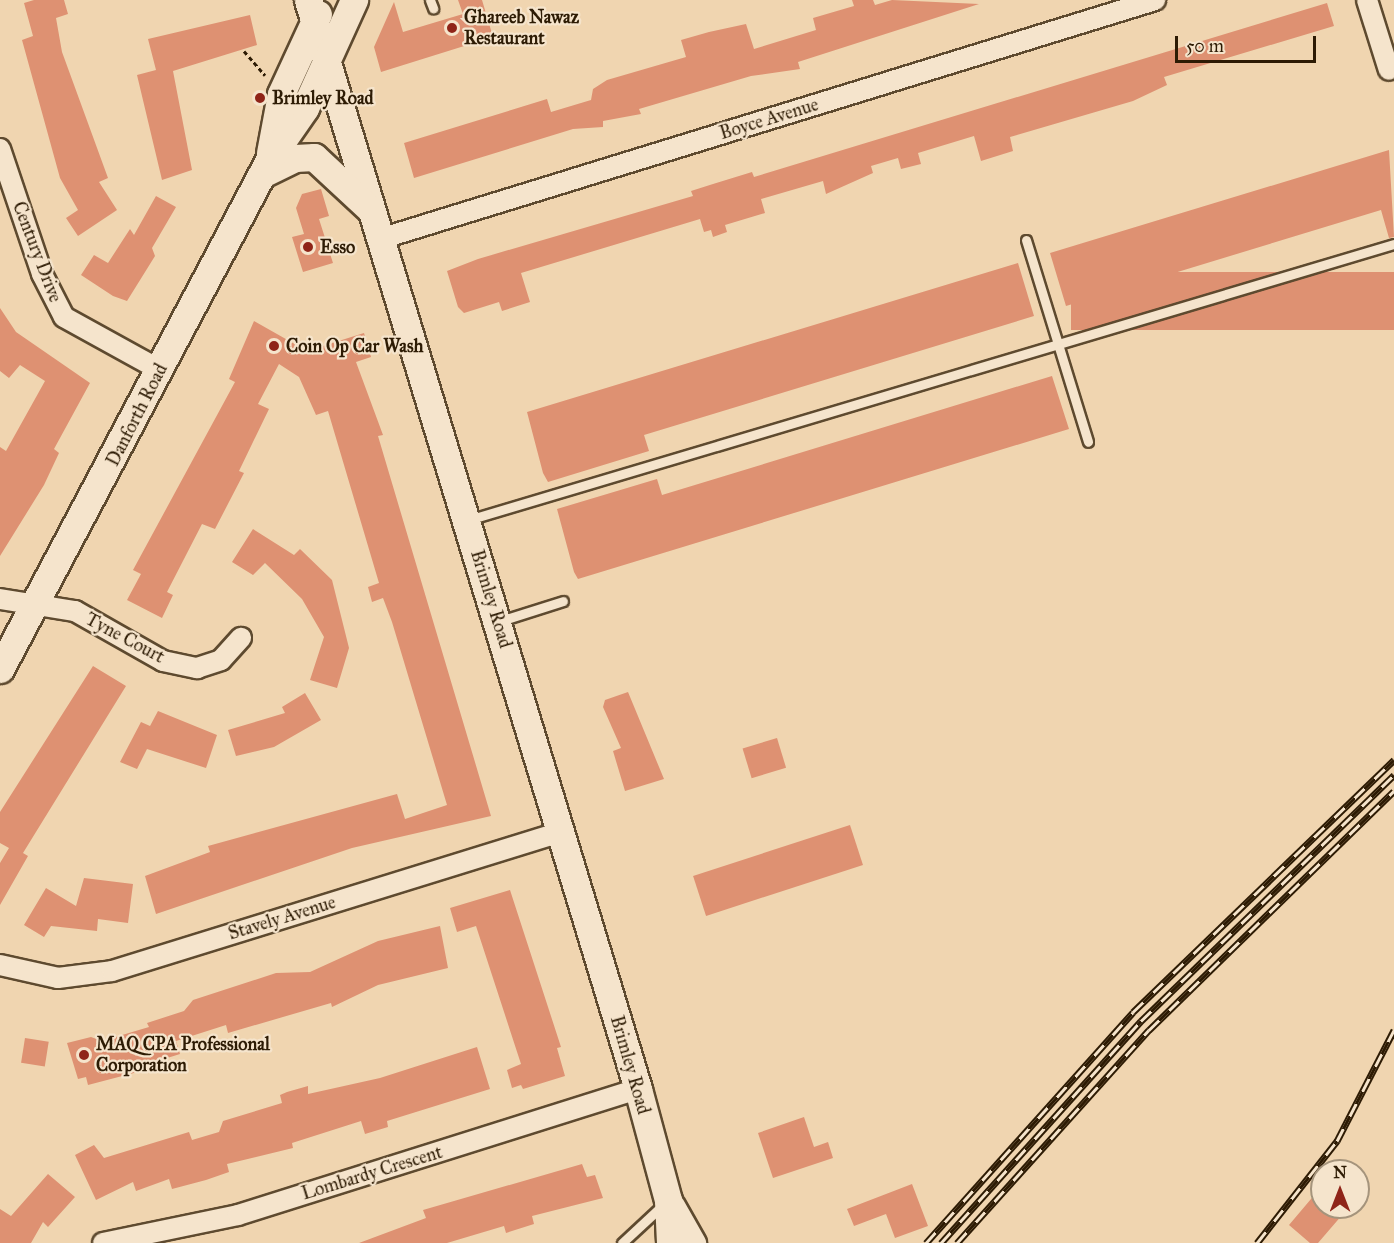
<!DOCTYPE html>
<style>
body{margin:0}
#map{position:relative;width:1394px;height:1243px;overflow:hidden;background:#f0d5b0;font-family:"IM FELL Great Primer",serif}
div>[style]{position:absolute}
.building>*{inset:0;background:#de9172;transform-origin:0 0}
.path>*{height:3px;margin-top:-1.5px;transform-origin:0;background:repeating-linear-gradient(90deg,#2d1b04 0 4.5px,transparent 0 7.5px)}
.roads{filter:drop-shadow(2px 0 #5e4a2f) drop-shadow(-2px 0 #5e4a2f) drop-shadow(0 2px #5e4a2f) drop-shadow(0 -2px #5e4a2f)}
.service>*{height:9px;margin:-4.5px;padding:0 4.5px;transform-origin:4.5px;border-radius:4.5px;background:#f5e4cc}
.minor>*{height:20px;margin:-10px;padding:0 10px;transform-origin:10px;border-radius:10px;background:#f5e4cc}
.secondary>*{height:27px;margin:-13.5px;padding:0 13.5px;transform-origin:13.5px;border-radius:13.5px;background:#f5e4cc}
.rail>*{height:7px;margin-top:-3.5px;transform-origin:0;background:repeating-linear-gradient(90deg,#f5e4cc 0 14px,#2d1b04 0 28px);box-sizing:border-box;border-block:2px solid #2d1b04}
.dots>*{width:16px;height:16px;translate:-50% -50%;box-sizing:border-box;border:3px solid #f5e4cc;border-radius:50%}
span{translate:-50% -50%;white-space:nowrap;text-align:center;line-height:1.15;-webkit-text-stroke:4.5px #f5e4cc;paint-order:stroke}
.poi-label{font-size:18px;color:#2d1b04;font-weight:700}
.left{translate:0 -50%;text-align:left}
.street-label{font-size:18px;color:#2d1b04}
.north{position:absolute;left:1310px;top:1159px;width:60px;height:60px;box-sizing:border-box;background:#f5e4cc;border:2px solid #a5947c;border-radius:50%;rotate:0deg;font-size:16px;font-weight:700;line-height:24px;text-align:center;color:#2d1b04}
.north::after{content:'';display:block;margin:auto;width:21px;height:27px;background:#8f2418;clip-path:polygon(50% 0,100% 100%,50% 72%,0 100%)}
.scale{position:absolute;left:1175px;top:36px;width:141px;height:27px;box-sizing:border-box;border:3px solid #2d1b04;border-top:0;padding-left:8px;font-size:18px;line-height:21px;white-space:nowrap;color:#2d1b04;-webkit-text-stroke:4px #f5e4cc;paint-order:stroke}
</style>
<div id="map">
<div class="building">
<i style="clip-path:polygon(34px 0,64px 0,68px 14px,56px 18px,62px 52px,108px 178px,99px 182px,117px 210px,78px 236px,66px 218px,78px 210px,60px 178px,22px 40px,33px 36px,24px 3px)"></i>
<i style="clip-path:polygon(458px 0,482px 0,493px 37px,381px 72px,374px 47px,394px 2px,403px 32px,463px 14px)"></i>
<i style="clip-path:polygon(852px 0,873px 0,875px 5px,892px 0,979px 4px,798px 62px,800px 69px,751px 76px,639px 109px,641px 114px,603px 121px,603px 127px,573px 129px,414px 178px,404px 143px,547px 99px,551px 112px,591px 100px,593px 89px,607px 80px,686px 57px,681px 40px,709px 32px,746px 24px,754px 49px,816px 30px,813px 18px,854px 6px)"></i>
<i style="clip-path:polygon(1327px 3px,1334px 26px,1164px 77px,1167px 85px,1133px 101px,1010px 137px,1013px 151px,981px 161px,974px 136px,918px 153px,921px 164px,901px 169px,898px 158px,871px 166px,873px 173px,826px 194px,823px 181px,761px 199px,765px 213px,725px 225px,727px 232px,713px 237px,711px 230px,704px 232px,700px 219px,521px 273px,530px 302px,502px 311px,499px 302px,464px 313px,458px 307px,447px 271px,478px 259px,693px 196px,691px 191px,713px 184px,752px 172px,754px 177px)"></i>
<i style="clip-path:polygon(250px 15px,257px 45px,173px 71px,192px 170px,162px 180px,137px 75px,156px 70px,148px 39px)"></i>
<i style="clip-path:polygon(1389px 150px,1394px 237px,1389px 238px,1381px 210px,1066px 306px,1050px 253px)"></i>
<i style="clip-path:polygon(321px 189px,329px 216px,319px 219px,333px 263px,303px 272px,292px 237px,304px 234px,296px 208px,302px 194px)"></i>
<i style="clip-path:polygon(156px 196px,176px 207px,152px 248px,155px 256px,127px 301px,113px 296px,81px 275px,94px 255px,108px 263px,130px 229px,134px 235px)"></i>
<i style="clip-path:polygon(1018px 263px,1034px 316px,644px 435px,649px 451px,548px 482px,543px 473px,527px 412px)"></i>
<i style="left:1394px;top:272px;width:58px;height:323px;rotate:90deg"></i>
<i style="clip-path:polygon(0 308px,16px 332px,90px 383px,54px 449px,59px 453px,44px 485px,0 556px,0 447px,6px 451px,45px 381px,20px 365px,9px 378px,0 371px)"></i>
<i style="clip-path:polygon(254px 321px,307px 351px,364px 333px,371px 357px,356px 362px,383px 435px,378px 436px,491px 816px,352px 848px,156px 914px,145px 876px,210px 852px,208px 846px,397px 794px,405px 819px,447px 805px,392px 622px,383px 598px,372px 602px,368px 587px,379px 583px,328px 411px,316px 415px,299px 377px,279px 364px,258px 404px,269px 409px,239px 471px,244px 473px,215px 529px,202px 524px,167px 592px,173px 595px,162px 618px,127px 600px,141px 574px,133px 570px,235px 382px,229px 379px)"></i>
<i style="clip-path:polygon(1052px 376px,1069px 429px,578px 579px,574px 572px,557px 509px,657px 479px,662px 495px)"></i>
<i style="clip-path:polygon(253px 529px,294px 555px,300px 549px,332px 580px,349px 648px,337px 688px,310px 680px,324px 637px,302px 599px,265px 563px,253px 575px,232px 562px)"></i>
<i style="clip-path:polygon(93px 666px,126px 686px,23px 853px,28px 856px,0 905px,0 863px,9px 848px,0 843px,0 812px)"></i>
<i style="clip-path:polygon(628px 692px,664px 779px,625px 791px,613px 751px,621px 748px,603px 707px,605px 700px)"></i>
<i style="clip-path:polygon(305px 693px,321px 720px,274px 747px,236px 756px,228px 730px,285px 713px,282px 707px)"></i>
<i style="clip-path:polygon(158px 711px,217px 735px,206px 768px,147px 749px,137px 769px,120px 762px,141px 722px,150px 726px)"></i>
<i style="left:777px;top:738px;width:31px;height:36px;rotate:73deg"></i>
<i style="left:850px;top:825px;width:42px;height:165px;rotate:72deg"></i>
<i style="clip-path:polygon(84px 878px,133px 884px,128px 923px,98px 919px,97px 931px,51px 926px,44px 937px,24px 925px,46px 888px,76px 906px)"></i>
<i style="clip-path:polygon(510px 890px,561px 1047px,557px 1048px,565px 1076px,523px 1089px,521px 1085px,512px 1088px,507px 1070px,521px 1064px,476px 926px,457px 932px,450px 908px)"></i>
<i style="clip-path:polygon(440px 926px,448px 968px,378px 985px,332px 1007px,331px 1003px,228px 1033px,226px 1025px,176px 1041px,180px 1054px,148px 1064px,149px 1069px,88px 1085px,86px 1077px,78px 1079px,67px 1043px,91px 1037px,102px 1041px,149px 1027px,147px 1023px,184px 1011px,193px 1000px,276px 973px,310px 972px,378px 941px)"></i>
<i style="left:25px;top:1038px;width:24px;height:25px;rotate:9deg"></i>
<i style="clip-path:polygon(477px 1047px,490px 1089px,387px 1121px,388px 1127px,365px 1134px,361px 1121px,292px 1143px,293px 1148px,227px 1164px,229px 1172px,206px 1180px,172px 1189px,169px 1179px,136px 1191px,133px 1182px,96px 1200px,75px 1155px,94px 1145px,104px 1158px,189px 1132px,192px 1140px,219px 1132px,223px 1121px,282px 1103px,280px 1095px,287px 1092px,308px 1086px,308px 1094px,380px 1078px)"></i>
<i style="clip-path:polygon(804px 1117px,814px 1147px,828px 1142px,833px 1158px,773px 1178px,758px 1133px)"></i>
<i style="clip-path:polygon(582px 1164px,587px 1177px,595px 1175px,603px 1198px,532px 1216px,534px 1224px,506px 1233px,504px 1226px,447px 1243px,359px 1243px,426px 1218px,423px 1210px)"></i>
<i style="clip-path:polygon(48px 1174px,75px 1197px,48px 1227px,43px 1222px,31px 1243px,0 1243px,0 1209px,11px 1216px)"></i>
<i style="clip-path:polygon(912px 1184px,928px 1226px,895px 1238px,886px 1214px,854px 1226px,847px 1209px)"></i>
<i style="clip-path:polygon(1322px 1186px,1322px 1207px,1349px 1207px,1318px 1243px,1310px 1243px,1289px 1225px)"></i>
</div>
<div class="path">
<i style="left:244px;top:51px;width:32px;rotate:49deg"></i>
</div>
<div class="roads">
<div class="service">
<i style="left:430px;top:0;width:9px;rotate:69deg"></i>
<i style="left:1026px;top:240px;width:211px;rotate:72.9deg"></i>
<i style="left:468px;top:520px;width:966px;rotate:-16.6deg"></i>
<i style="left:500px;top:621px;width:66px;rotate:-17.6deg"></i>
<i style="left:622px;top:1243px;width:57px;rotate:-42.9deg"></i>
</div>
<div class="minor">
<i style="left:1367px;top:0;width:73px;rotate:72.6deg"></i>
<i style="left:0;top:149px;width:132px;rotate:71.4deg"></i>
<i style="left:42px;top:274px;width:48px;rotate:62.9deg"></i>
<i style="left:64px;top:317px;width:110px;rotate:28.9deg"></i>
<i style="left:383px;top:238px;width:808px;rotate:-17.13deg"></i>
<i style="left:0;top:599px;width:76px;rotate:9.1deg"></i>
<i style="left:75px;top:611px;width:101px;rotate:29.6deg"></i>
<i style="left:163px;top:661px;width:35px;rotate:12deg"></i>
<i style="left:197px;top:668px;width:25px;rotate:-18deg"></i>
<i style="left:221px;top:660px;width:30px;rotate:-48deg"></i>
<i style="left:0;top:965px;width:59px;rotate:12.6deg"></i>
<i style="left:58px;top:978px;width:54px;rotate:-7.4deg"></i>
<i style="left:112px;top:971px;width:470px;rotate:-17.2deg"></i>
<i style="left:103px;top:1243px;width:138px;rotate:-11.7deg"></i>
<i style="left:238px;top:1215px;width:419px;rotate:-17.5deg"></i>
</div>
<div class="secondary">
<i style="left:308px;top:0;width:1138px;rotate:73.14deg"></i>
<i style="left:638px;top:1089px;width:115px;rotate:74.9deg"></i>
<i style="left:668px;top:1200px;width:43px;rotate:87.3deg"></i>
<i style="left:270px;top:153px;width:60px;rotate:-79.4deg"></i>
<i style="left:281px;top:94px;width:88px;rotate:-65.2deg"></i>
<i style="left:262px;top:174px;width:37px;rotate:-26deg"></i>
<i style="left:295px;top:158px;width:19px;rotate:-3deg"></i>
<i style="left:314px;top:157px;width:78px;rotate:42.9deg"></i>
<i style="left:0;top:669px;width:576px;rotate:-62.14deg"></i>
<i style="left:269px;top:160px;width:63px;rotate:-55.3deg"></i>
<i style="left:305px;top:108px;width:119px;rotate:-65.6deg"></i>
<i style="left:671px;top:1206px;width:43px;rotate:60.4deg"></i>
</div>
</div>
<div class="rail">
<i style="left:926px;top:1243px;width:310px;rotate:-48.1deg"></i>
<i style="left:1133px;top:1012px;width:363px;rotate:-44deg"></i>
<i style="left:941px;top:1243px;width:299px;rotate:-48deg"></i>
<i style="left:1141px;top:1021px;width:353px;rotate:-44.2deg"></i>
<i style="left:957px;top:1243px;width:287px;rotate:-48deg"></i>
<i style="left:1149px;top:1030px;width:342px;rotate:-44.3deg"></i>
<i style="left:1257px;top:1243px;width:130px;rotate:-51.9deg"></i>
<i style="left:1337px;top:1141px;width:125px;rotate:-62.8deg"></i>
</div>
<div class="dots">
<i style="left:452px;top:28px;background:#8f2418"></i>
<i style="left:260px;top:98px;background:#8f2418"></i>
<i style="left:308px;top:247px;background:#8f2418"></i>
<i style="left:274px;top:346px;background:#8f2418"></i>
<i style="left:84px;top:1055px;background:#8f2418"></i>
</div>
<div class="poi-label">
<span class="left" style="left:464px;top:28px">Ghareeb Nawaz<br>Restaurant</span>
<span class="left" style="left:272px;top:98px">Brimley Road</span>
<span class="left" style="left:320px;top:247px">Esso</span>
<span class="left" style="left:286px;top:346px">Coin Op Car Wash</span>
<span class="left" style="left:96px;top:1055px">MAQ CPA Professional<br>Corporation</span>
</div>
<div class="street-label">
<span style="left:769px;top:119px;rotate:-17deg">Boyce Avenue</span>
<span style="left:37px;top:252px;rotate:69deg">Century Drive</span>
<span style="left:137px;top:415px;rotate:-63deg">Danforth Road</span>
<span style="left:491px;top:599px;rotate:73deg">Brimley Road</span>
<span style="left:125px;top:638px;rotate:28deg">Tyne Court</span>
<span style="left:282px;top:918px;rotate:-17deg">Stavely Avenue</span>
<span style="left:630px;top:1065px;rotate:74deg">Brimley Road</span>
<span style="left:372px;top:1173px;rotate:-17deg">Lombardy Crescent</span>
</div>
<div class="north">N</div>
<div class="scale">50 m</div>
</div>
